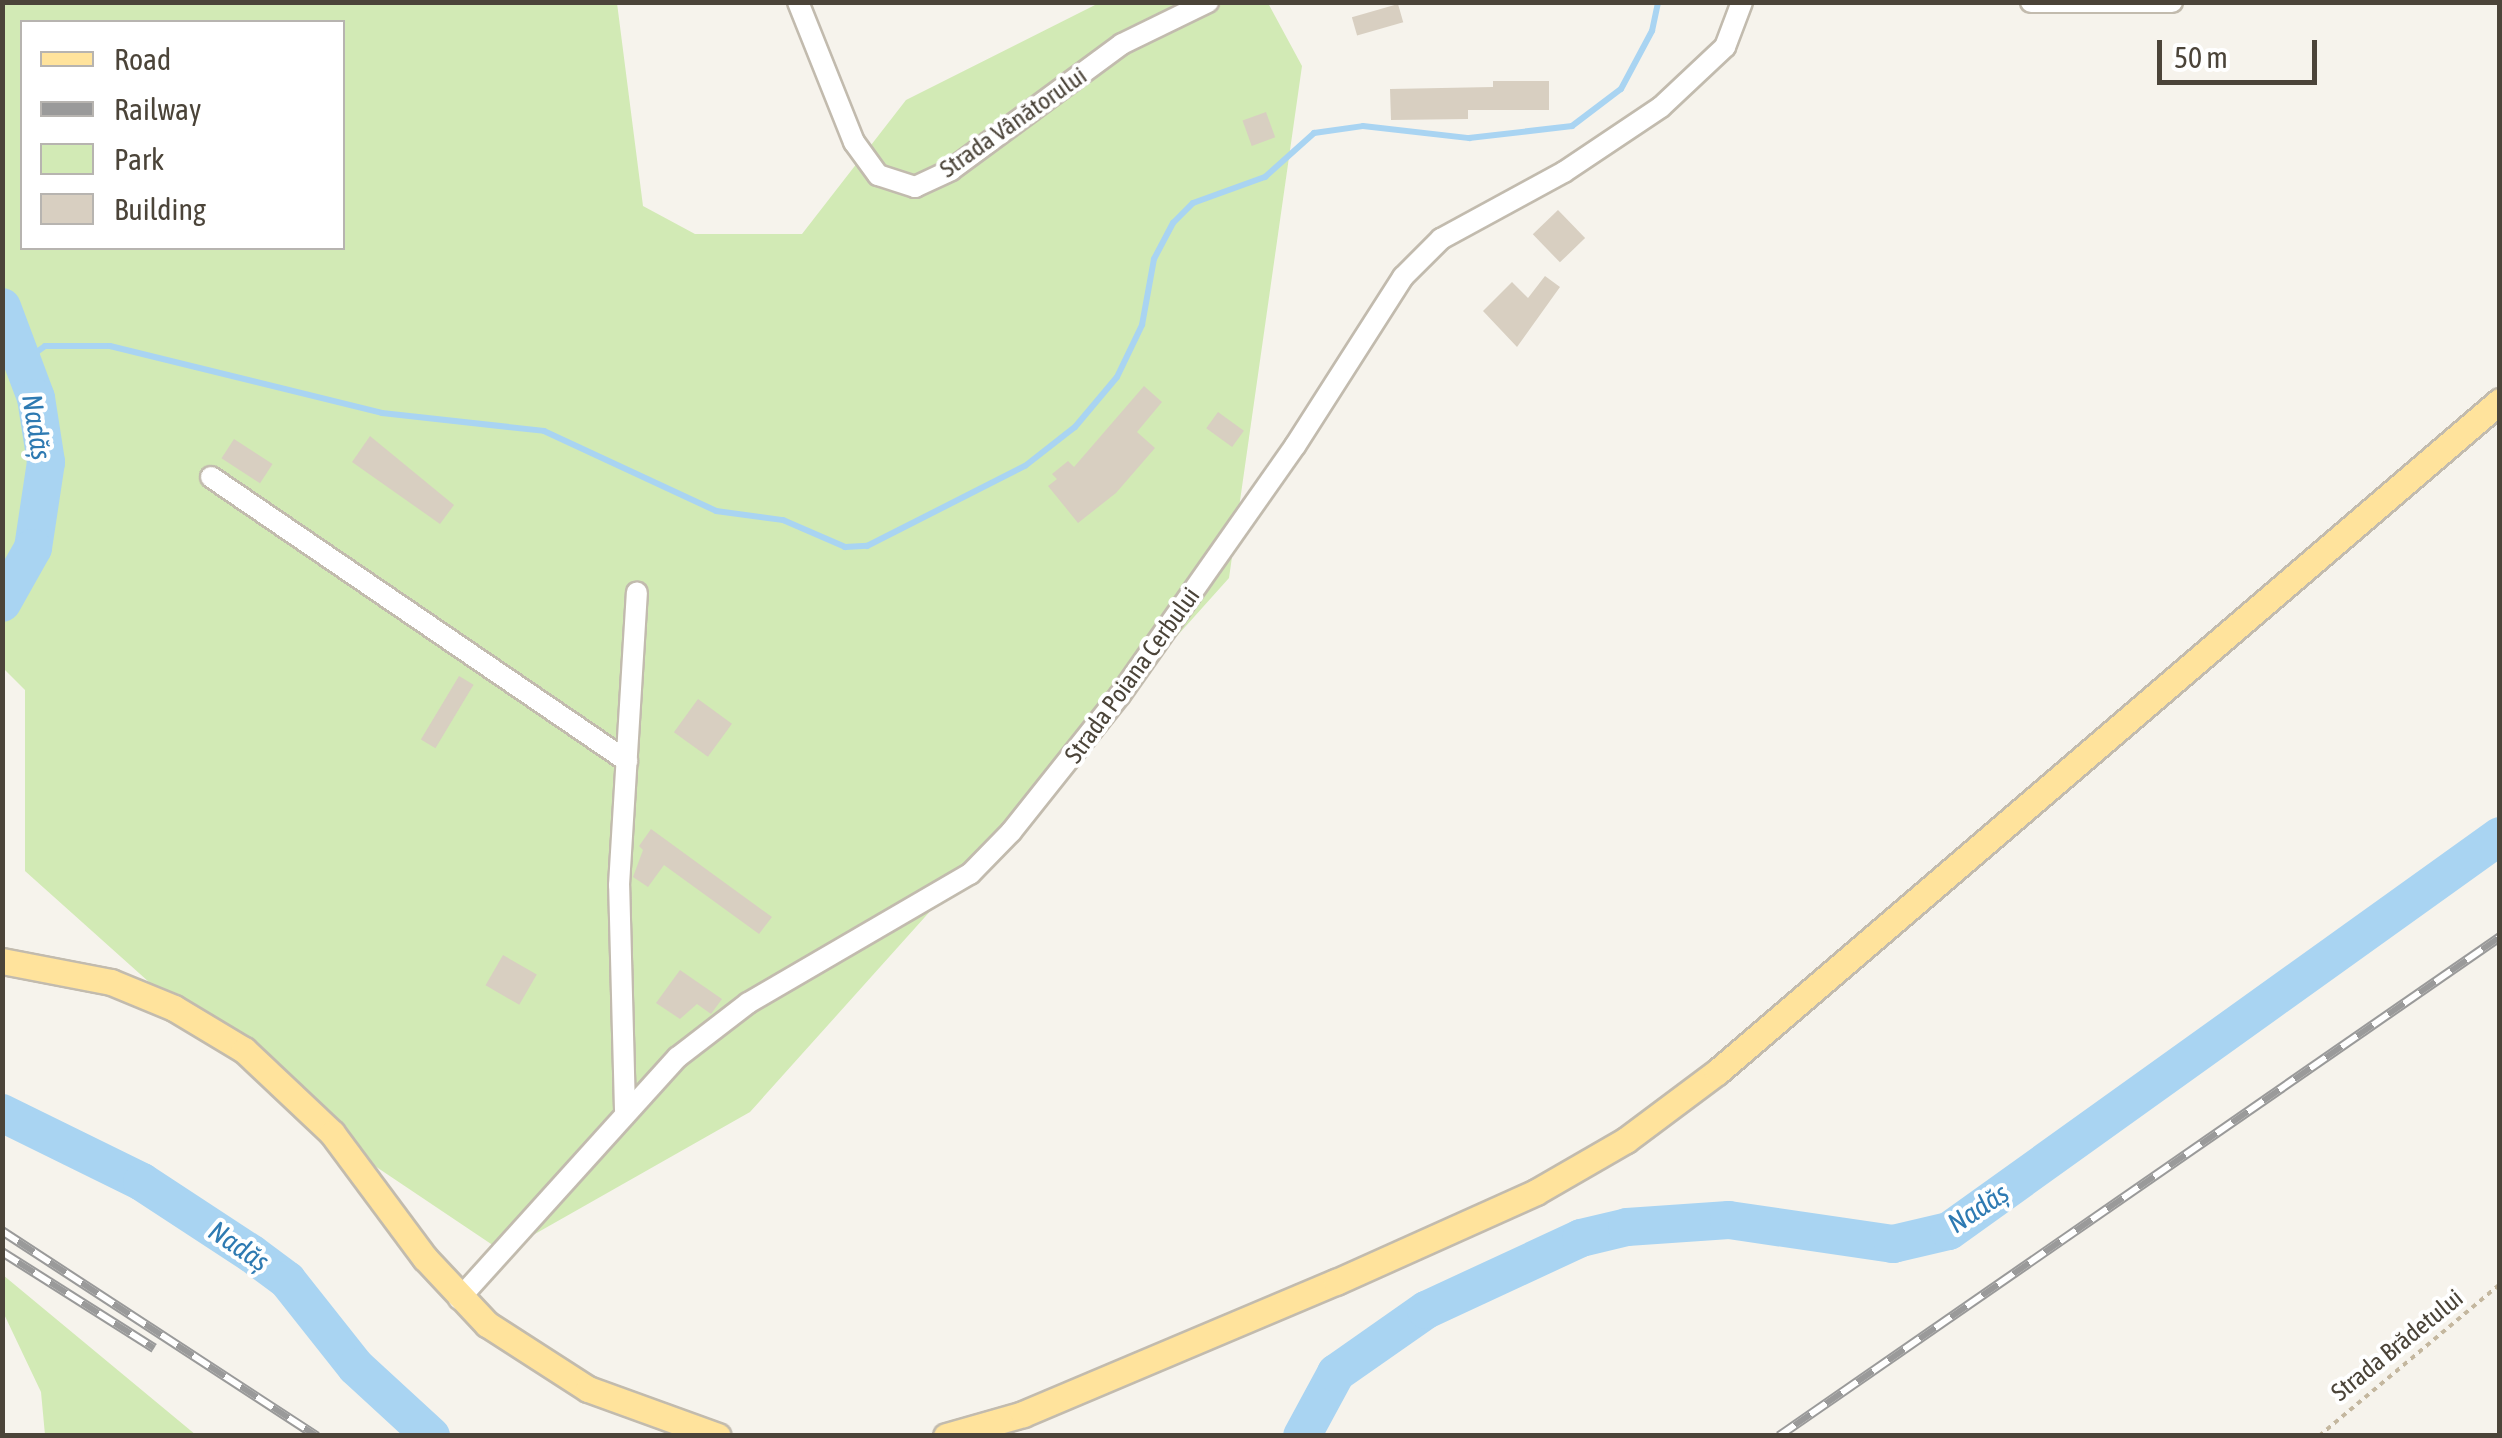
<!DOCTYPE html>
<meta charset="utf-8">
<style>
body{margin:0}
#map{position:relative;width:2502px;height:1438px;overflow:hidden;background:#f6f3ec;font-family:"Asap Condensed",sans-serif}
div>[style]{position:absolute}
.green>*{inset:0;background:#d2eab5}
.stream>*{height:6px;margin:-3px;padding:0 3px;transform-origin:3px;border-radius:3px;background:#a9d4f2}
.river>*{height:38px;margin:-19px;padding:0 19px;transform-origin:19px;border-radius:19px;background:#a9d4f2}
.building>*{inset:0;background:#d8cfc1;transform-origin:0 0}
.path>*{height:4px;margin-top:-2px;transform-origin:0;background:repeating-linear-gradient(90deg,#c4b79f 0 5px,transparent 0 10px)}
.roads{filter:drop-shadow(2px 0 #c2bbae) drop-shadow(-2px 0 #c2bbae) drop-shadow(0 2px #c2bbae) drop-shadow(0 -2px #c2bbae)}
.minor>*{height:20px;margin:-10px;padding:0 10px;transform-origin:10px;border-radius:10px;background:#fff}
.major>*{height:25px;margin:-12.5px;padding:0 12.5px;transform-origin:12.5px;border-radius:12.5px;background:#ffe39c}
.rail>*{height:10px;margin-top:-5px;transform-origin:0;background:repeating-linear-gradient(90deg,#fff 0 19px,#9a9a9a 0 38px);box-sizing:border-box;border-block:2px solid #9a9a9a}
span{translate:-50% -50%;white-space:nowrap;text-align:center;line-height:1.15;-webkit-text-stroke:8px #fff;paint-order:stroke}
.street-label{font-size:25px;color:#4b4439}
.water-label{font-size:28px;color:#2e7ab2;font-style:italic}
.frame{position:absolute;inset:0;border:5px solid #4b4439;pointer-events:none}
.legend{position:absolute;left:20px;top:20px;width:325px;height:230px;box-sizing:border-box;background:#fff;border:2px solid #b7b4b0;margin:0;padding:12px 18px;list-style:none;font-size:30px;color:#4b4439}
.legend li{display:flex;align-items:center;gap:20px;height:50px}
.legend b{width:50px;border:2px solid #b7b4b0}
.scale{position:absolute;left:2157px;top:40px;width:160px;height:45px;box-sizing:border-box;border:5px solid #4b4439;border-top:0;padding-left:12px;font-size:30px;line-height:35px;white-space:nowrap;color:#4b4439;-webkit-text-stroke:8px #fff;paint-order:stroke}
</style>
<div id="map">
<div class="green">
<i style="clip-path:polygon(evenodd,2px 3px,617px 3px,643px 206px,695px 234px,802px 234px,906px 100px,1099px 3px,1268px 3px,1302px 66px,1229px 578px,750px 1112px,503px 1252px,293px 1111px,25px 871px,25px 690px,2px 667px,2px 3px,22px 22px,342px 22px,342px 248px,22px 248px,22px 22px)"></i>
<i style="clip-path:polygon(2px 1275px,3px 1275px,196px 1435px,45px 1435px,41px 1392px,3px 1312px)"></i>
</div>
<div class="stream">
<i style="left:23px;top:362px;width:27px;rotate:-36deg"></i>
<i style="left:45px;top:346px;width:65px"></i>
<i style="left:110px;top:346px;width:280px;rotate:13.8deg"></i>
<i style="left:382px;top:413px;width:163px;rotate:6.3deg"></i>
<i style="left:544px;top:431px;width:190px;rotate:24.9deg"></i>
<i style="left:716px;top:511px;width:68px;rotate:7.7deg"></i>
<i style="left:783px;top:520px;width:68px;rotate:23.5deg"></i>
<i style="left:845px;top:547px;width:22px;rotate:-3deg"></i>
<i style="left:867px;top:546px;width:177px;rotate:-26.9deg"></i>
<i style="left:1025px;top:466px;width:63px;rotate:-38deg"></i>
<i style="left:1075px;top:427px;width:65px;rotate:-50deg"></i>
<i style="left:1117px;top:377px;width:58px;rotate:-64.3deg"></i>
<i style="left:1142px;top:325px;width:67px;rotate:-79.7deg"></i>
<i style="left:1154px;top:259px;width:41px;rotate:-62.2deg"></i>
<i style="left:1173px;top:223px;width:28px;rotate:-45deg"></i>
<i style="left:1193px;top:203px;width:77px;rotate:-19.9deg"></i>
<i style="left:1265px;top:177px;width:66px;rotate:-41.9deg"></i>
<i style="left:1314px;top:133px;width:49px;rotate:-8.1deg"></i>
<i style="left:1363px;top:126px;width:107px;rotate:6.5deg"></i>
<i style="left:1469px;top:138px;width:104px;rotate:-6.6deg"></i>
<i style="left:1572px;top:126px;width:61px;rotate:-37.1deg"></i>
<i style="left:1621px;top:89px;width:66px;rotate:-61.9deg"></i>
<i style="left:1652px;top:31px;width:30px;rotate:-78deg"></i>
</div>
<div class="river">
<i style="left:2px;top:307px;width:97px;rotate:69.5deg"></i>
<i style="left:36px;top:398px;width:65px;rotate:81.1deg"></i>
<i style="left:46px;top:462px;width:87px;rotate:98.6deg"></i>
<i style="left:33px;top:548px;width:63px;rotate:119.4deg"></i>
<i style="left:2px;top:1113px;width:156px;rotate:26.2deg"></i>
<i style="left:142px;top:1182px;width:131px;rotate:33.2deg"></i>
<i style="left:252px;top:1254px;width:44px;rotate:36.6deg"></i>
<i style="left:287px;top:1280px;width:111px;rotate:51.6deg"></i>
<i style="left:356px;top:1367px;width:102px;rotate:42.6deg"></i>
<i style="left:1302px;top:1436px;width:72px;rotate:-61.6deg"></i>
<i style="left:1336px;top:1373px;width:110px;rotate:-35deg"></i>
<i style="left:1426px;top:1310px;width:171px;rotate:-24.9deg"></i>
<i style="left:1581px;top:1238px;width:47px;rotate:-13.4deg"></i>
<i style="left:1627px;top:1227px;width:102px;rotate:-3.9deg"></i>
<i style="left:1729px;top:1220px;width:166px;rotate:8.3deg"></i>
<i style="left:1893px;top:1244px;width:57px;rotate:-13.1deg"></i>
<i style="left:1949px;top:1231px;width:678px;rotate:-35.64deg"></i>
</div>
<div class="building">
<i style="left:1398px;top:4px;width:19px;height:48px;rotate:74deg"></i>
<i style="clip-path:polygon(1493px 81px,1549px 81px,1549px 110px,1468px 110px,1468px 119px,1391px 120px,1390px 89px,1493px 87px)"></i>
<i style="left:1266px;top:112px;width:27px;height:25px;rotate:70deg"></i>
<i style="left:1558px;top:210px;width:39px;height:35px;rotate:46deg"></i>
<i style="clip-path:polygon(1545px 276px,1560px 287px,1517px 347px,1483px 311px,1512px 282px,1528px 298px)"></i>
<i style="clip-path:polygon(1144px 386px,1162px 402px,1137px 432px,1155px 448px,1116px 493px,1078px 523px,1048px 486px,1057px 479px,1052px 474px,1068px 461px,1074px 467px)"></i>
<i style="left:1218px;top:412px;width:32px;height:20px;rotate:36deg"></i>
<i style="clip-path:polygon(370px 436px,454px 505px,440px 524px,352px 462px)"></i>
<i style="left:234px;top:439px;width:46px;height:23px;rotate:33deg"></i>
<i style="left:459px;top:676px;width:17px;height:74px;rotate:31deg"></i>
<i style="left:698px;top:699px;width:42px;height:41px;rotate:36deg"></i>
<i style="clip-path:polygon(651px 829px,772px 917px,759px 934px,664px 865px,648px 887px,633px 877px,643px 850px,639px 846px)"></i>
<i style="left:503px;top:955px;width:39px;height:35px;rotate:30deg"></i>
<i style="clip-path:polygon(680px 970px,722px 999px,711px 1014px,697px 1004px,680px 1019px,656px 1003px)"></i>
</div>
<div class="path">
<i style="left:2319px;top:1436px;width:236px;rotate:-40deg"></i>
</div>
<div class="roads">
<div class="minor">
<i style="left:798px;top:2px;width:151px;rotate:68.2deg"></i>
<i style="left:854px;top:142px;width:41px;rotate:54deg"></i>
<i style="left:878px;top:175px;width:39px;rotate:18deg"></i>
<i style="left:915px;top:187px;width:40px;rotate:-25deg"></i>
<i style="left:951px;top:170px;width:212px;rotate:-36.4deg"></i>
<i style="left:1122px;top:44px;width:96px;rotate:-26deg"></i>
<i style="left:2031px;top:2px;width:141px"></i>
<i style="left:211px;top:477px;width:504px;rotate:34.32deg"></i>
<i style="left:625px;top:1110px;width:225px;rotate:-91.5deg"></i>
<i style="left:619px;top:885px;width:293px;rotate:-86.5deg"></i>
<i style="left:459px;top:1299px;width:326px;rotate:-47.9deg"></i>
<i style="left:678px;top:1057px;width:88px;rotate:-37.6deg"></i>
<i style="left:748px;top:1003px;width:257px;rotate:-30.2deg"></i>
<i style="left:970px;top:874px;width:59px;rotate:-45.7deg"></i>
<i style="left:1011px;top:832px;width:175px;rotate:-51.5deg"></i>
<i style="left:1120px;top:695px;width:304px;rotate:-54.9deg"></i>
<i style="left:1295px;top:446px;width:201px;rotate:-57.4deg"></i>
<i style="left:1403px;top:277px;width:54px;rotate:-45deg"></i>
<i style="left:1441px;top:239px;width:140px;rotate:-28.6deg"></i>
<i style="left:1564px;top:172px;width:117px;rotate:-33.8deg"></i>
<i style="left:1661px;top:107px;width:88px;rotate:-43.2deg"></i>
<i style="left:1725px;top:47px;width:48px;rotate:-69.3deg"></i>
</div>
<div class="major">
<i style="left:2px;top:961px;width:111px;rotate:10.9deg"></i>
<i style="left:111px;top:982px;width:68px;rotate:22.4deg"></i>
<i style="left:174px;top:1008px;width:82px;rotate:31deg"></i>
<i style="left:244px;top:1050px;width:121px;rotate:43.3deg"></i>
<i style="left:332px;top:1133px;width:156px;rotate:53.4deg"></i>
<i style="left:425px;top:1258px;width:91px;rotate:46.8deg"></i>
<i style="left:487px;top:1324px;width:120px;rotate:32.8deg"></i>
<i style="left:588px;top:1389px;width:138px;rotate:19.9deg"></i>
<i style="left:946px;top:1436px;width:80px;rotate:-15.9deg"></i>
<i style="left:1023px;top:1414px;width:340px;rotate:-22.9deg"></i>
<i style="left:1336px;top:1282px;width:219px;rotate:-24.2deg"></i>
<i style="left:1536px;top:1192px;width:104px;rotate:-30deg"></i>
<i style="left:1626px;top:1140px;width:114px;rotate:-36.8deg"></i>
<i style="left:1717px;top:1072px;width:1031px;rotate:-40.6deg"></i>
</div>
</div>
<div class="rail">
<i style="left:2px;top:1231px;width:376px;rotate:33.1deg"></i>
<i style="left:2px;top:1252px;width:180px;rotate:32.3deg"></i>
<i style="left:1779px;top:1436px;width:877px;rotate:-34.69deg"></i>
</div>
<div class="street-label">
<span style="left:1013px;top:122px;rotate:-35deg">Strada Vânătorului</span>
<span style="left:1132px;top:675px;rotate:-54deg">Strada Poiana Cerbului</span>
<span style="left:2397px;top:1345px;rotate:-39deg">Strada Brădetului</span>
</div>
<div class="water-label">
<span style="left:37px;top:427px;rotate:81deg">Nadăș</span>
<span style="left:1978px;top:1208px;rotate:-33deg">Nadăș</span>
<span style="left:239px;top:1246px;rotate:34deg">Nadăș</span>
</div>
<div class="frame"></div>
<ul class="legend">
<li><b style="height:12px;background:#ffe39c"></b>Road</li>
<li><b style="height:12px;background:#9a9a9a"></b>Railway</li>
<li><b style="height:28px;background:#d2eab5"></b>Park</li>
<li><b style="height:28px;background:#d8cfc1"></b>Building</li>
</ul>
<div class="scale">50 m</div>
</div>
